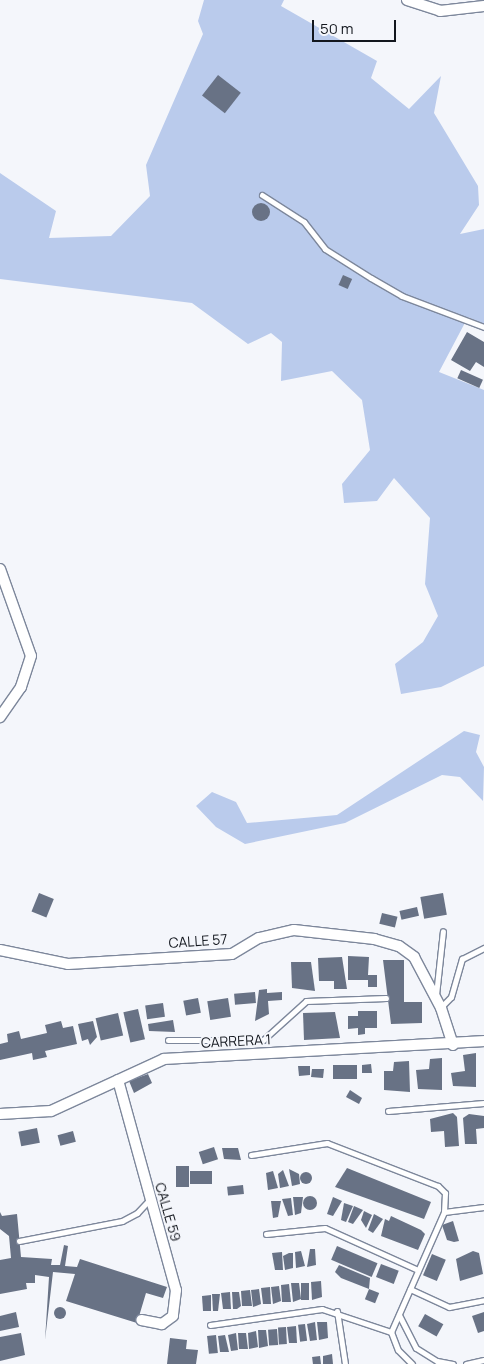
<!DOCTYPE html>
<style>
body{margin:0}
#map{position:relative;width:484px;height:1364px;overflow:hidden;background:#f4f6fb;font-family:Manrope,sans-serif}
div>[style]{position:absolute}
.green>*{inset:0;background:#bacbec}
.building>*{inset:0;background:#687285;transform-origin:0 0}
.round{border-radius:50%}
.roads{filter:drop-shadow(1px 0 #7d879b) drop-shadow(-1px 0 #7d879b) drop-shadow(0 1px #7d879b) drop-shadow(0 -1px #7d879b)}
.lane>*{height:5px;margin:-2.5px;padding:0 2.5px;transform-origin:2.5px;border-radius:2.5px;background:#fff}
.street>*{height:10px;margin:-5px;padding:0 5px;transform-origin:5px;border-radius:5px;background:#fff}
span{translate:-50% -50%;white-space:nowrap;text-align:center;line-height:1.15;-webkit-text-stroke:4px #f4f6fb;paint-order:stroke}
.street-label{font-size:14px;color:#13171e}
.scale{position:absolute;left:312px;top:20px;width:84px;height:22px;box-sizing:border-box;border:2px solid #13171e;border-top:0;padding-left:6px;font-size:15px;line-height:18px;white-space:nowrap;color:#13171e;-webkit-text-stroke:4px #f4f6fb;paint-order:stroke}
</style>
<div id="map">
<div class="green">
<i style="clip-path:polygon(204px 0,284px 0,281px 6px,377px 61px,371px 78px,409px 109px,441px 76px,434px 113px,478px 186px,479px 205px,460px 234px,484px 229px,484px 325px,468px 317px,439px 372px,484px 390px,484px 666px,441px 687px,401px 694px,395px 664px,423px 642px,438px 616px,425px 584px,430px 518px,394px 478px,377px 501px,344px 503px,342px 484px,370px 450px,362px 400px,332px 371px,281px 381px,282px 342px,271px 333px,248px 344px,192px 303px,0 279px,0 173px,56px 211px,49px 238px,111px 236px,150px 196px,146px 165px,203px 34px,198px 21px)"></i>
<i style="clip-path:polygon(464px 731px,480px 735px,476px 752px,484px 767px,483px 801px,460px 777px,442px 775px,345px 823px,245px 844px,216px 827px,196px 806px,212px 792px,236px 802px,247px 823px,337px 815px)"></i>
</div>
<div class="building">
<i style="left:218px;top:75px;width:29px;height:26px;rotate:38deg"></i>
<i class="round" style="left:252px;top:203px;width:18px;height:18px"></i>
<i style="left:343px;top:275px;width:10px;height:11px;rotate:24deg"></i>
<i style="clip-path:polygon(467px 332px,484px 342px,484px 367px,476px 362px,470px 371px,451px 360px)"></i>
<i style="left:461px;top:370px;width:24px;height:9px;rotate:24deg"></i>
<i style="left:39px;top:893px;width:16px;height:20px;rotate:22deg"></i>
<i style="left:443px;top:893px;width:22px;height:23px;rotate:80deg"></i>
<i style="left:417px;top:907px;width:9px;height:18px;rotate:77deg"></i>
<i style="left:382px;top:913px;width:16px;height:11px;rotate:14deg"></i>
<i style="clip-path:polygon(348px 956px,369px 957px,368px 975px,377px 975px,377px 987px,368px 987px,368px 980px,348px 980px)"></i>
<i style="clip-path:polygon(342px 957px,347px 989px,334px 989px,334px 981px,319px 981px,318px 958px)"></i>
<i style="clip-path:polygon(383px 960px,404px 960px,404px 1002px,422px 1002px,422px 1023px,391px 1024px)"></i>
<i style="clip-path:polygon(291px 962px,311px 962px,315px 991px,292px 988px)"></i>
<i style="clip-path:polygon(267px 989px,267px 993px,282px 992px,282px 1000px,268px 1001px,269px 1014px,255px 1021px,259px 990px)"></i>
<i style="left:255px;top:992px;width:11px;height:21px;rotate:85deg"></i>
<i style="left:198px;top:998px;width:15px;height:15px;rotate:79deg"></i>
<i style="left:228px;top:998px;width:19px;height:21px;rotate:81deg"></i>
<i style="left:163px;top:1003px;width:14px;height:18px;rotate:82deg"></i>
<i style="left:138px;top:1009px;width:31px;height:15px;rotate:77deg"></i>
<i style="clip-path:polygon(358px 1011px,377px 1011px,377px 1028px,365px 1028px,365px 1034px,358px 1035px,358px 1028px,348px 1029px,348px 1016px,358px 1016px)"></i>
<i style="clip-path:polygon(335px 1012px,340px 1038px,304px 1040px,303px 1013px)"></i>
<i style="left:118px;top:1013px;width:23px;height:23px;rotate:77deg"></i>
<i style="clip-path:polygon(173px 1020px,175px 1032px,149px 1031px,148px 1024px)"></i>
<i style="clip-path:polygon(61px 1021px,63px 1028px,73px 1026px,77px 1044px,45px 1051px,47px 1057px,33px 1060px,32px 1053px,0 1060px,0 1044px,8px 1042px,7px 1034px,19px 1031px,21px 1039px,47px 1033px,45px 1025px)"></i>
<i style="clip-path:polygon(93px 1021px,97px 1037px,90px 1045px,88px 1039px,82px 1041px,78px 1024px)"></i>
<i style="clip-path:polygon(476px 1053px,476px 1087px,453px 1086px,451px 1073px,465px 1071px,463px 1055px)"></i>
<i style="clip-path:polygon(442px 1058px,442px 1090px,418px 1089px,416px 1070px,429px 1069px,430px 1059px)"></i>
<i style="clip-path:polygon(409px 1061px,410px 1092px,384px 1090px,384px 1071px,393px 1071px,394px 1062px)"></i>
<i style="clip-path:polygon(371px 1064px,372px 1073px,362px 1073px,362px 1065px)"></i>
<i style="left:357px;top:1065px;width:14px;height:24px;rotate:90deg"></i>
<i style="clip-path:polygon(298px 1066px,310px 1066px,310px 1075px,299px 1076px)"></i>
<i style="clip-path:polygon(312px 1069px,324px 1069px,323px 1078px,311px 1077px)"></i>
<i style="clip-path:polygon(148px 1074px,152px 1083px,134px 1093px,129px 1081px)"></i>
<i style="clip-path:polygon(350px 1090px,362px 1098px,359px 1104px,346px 1097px)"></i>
<i style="clip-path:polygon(453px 1113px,457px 1117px,459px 1146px,445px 1147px,444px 1131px,431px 1132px,430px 1119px)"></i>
<i style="clip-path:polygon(469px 1114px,484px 1116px,484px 1128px,476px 1129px,477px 1144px,465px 1144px,463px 1118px)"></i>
<i style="left:37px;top:1128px;width:15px;height:19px;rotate:79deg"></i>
<i style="left:73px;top:1131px;width:11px;height:16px;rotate:75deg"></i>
<i style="left:214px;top:1147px;width:13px;height:16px;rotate:72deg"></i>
<i style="clip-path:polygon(222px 1148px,238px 1148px,241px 1160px,224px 1159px)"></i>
<i style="left:176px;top:1166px;width:13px;height:21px"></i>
<i style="clip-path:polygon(347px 1168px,431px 1202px,424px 1219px,335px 1187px)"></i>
<i style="clip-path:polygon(289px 1169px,299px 1174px,300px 1184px,292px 1186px)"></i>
<i style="clip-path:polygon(283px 1170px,289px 1186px,280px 1188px,278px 1174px)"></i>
<i style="left:212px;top:1171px;width:13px;height:22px;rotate:90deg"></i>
<i style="clip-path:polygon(273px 1171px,278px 1188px,268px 1190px,266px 1173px)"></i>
<i class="round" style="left:300px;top:1172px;width:12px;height:12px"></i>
<i style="left:243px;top:1185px;width:9px;height:16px;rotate:84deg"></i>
<i class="round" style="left:303px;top:1196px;width:14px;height:14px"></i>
<i style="clip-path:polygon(293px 1197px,303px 1197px,301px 1213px,295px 1215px)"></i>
<i style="clip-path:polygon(333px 1197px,342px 1201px,333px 1216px,327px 1214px)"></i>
<i style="clip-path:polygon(291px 1198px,293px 1215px,288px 1216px,282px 1199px)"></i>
<i style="clip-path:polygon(271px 1201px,281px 1201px,278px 1217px,273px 1218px)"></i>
<i style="clip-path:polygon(344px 1203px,353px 1206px,346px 1222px,341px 1220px)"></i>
<i style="clip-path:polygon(354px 1206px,363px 1210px,353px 1224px,348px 1222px)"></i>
<i style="clip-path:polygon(364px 1211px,372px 1215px,366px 1228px,361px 1220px)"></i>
<i style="clip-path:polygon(0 1212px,2px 1216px,17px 1214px,21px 1257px,52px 1259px,51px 1265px,60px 1265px,64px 1245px,68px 1246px,65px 1266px,77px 1267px,80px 1259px,167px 1287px,163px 1298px,146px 1293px,137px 1323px,66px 1301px,75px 1274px,53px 1272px,45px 1340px,49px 1277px,35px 1275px,35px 1283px,26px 1283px,27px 1289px,0 1294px,0 1260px,11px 1258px,9px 1236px,0 1229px)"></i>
<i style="clip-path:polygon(374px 1214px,383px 1219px,373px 1233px,368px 1230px)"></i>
<i style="clip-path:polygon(391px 1216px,421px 1230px,425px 1234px,418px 1250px,381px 1236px,385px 1219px,389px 1221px)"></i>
<i style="clip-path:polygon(453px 1221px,459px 1241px,454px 1242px,447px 1240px,442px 1225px)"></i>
<i style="left:337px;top:1246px;width:44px;height:15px;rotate:23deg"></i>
<i style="clip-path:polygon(310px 1249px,315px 1249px,316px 1265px,307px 1267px)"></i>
<i style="clip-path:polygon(301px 1251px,305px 1266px,296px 1268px,295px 1252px)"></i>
<i style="clip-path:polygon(473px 1251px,479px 1253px,483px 1274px,460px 1281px,456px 1259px)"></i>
<i style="clip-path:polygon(282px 1252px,283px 1270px,275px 1270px,272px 1253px)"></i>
<i style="clip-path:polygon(289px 1253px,293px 1253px,293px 1268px,285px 1270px,283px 1256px)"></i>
<i style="left:432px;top:1254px;width:15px;height:23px;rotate:23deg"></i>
<i style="left:381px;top:1264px;width:19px;height:14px;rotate:21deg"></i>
<i style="clip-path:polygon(339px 1265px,370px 1278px,369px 1289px,341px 1278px,335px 1272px)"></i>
<i style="clip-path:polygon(321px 1281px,322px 1297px,312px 1300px,311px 1282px)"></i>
<i style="clip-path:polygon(291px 1283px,299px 1283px,301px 1299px,293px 1302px)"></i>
<i style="left:301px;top:1283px;width:8px;height:17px"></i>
<i style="clip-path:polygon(289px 1284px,291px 1302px,282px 1302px,281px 1285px)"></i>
<i style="clip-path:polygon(279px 1286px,281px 1301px,273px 1304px,271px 1287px)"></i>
<i style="clip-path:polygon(270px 1287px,271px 1304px,263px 1304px,261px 1288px)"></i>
<i style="clip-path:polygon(259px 1289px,261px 1304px,253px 1307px,251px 1290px)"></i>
<i style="left:369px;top:1289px;width:11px;height:11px;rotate:22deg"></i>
<i style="clip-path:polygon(250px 1290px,252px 1306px,242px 1306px,241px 1291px)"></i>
<i style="clip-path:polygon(230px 1292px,231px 1309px,223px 1309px,221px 1293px)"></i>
<i style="clip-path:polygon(232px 1292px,239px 1292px,241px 1306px,237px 1309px,233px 1309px)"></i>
<i style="clip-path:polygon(212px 1294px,220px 1294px,218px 1311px,213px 1311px)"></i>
<i style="clip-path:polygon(211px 1295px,211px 1311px,203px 1311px,202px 1296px)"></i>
<i class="round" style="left:54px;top:1307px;width:12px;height:12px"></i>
<i style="clip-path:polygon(16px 1312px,19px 1327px,0 1331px,0 1316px)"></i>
<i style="clip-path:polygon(484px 1312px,484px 1331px,478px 1333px,472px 1316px)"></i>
<i style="left:425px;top:1314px;width:21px;height:14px;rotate:29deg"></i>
<i style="clip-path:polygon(315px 1322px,317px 1340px,310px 1341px,307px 1324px)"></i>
<i style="clip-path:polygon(317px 1322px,327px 1322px,328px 1338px,319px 1340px)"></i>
<i style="left:305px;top:1324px;width:17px;height:7px;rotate:83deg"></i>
<i style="clip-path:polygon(296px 1326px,297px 1343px,289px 1343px,287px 1327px)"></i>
<i style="left:286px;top:1327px;width:17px;height:8px;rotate:87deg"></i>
<i style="left:277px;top:1329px;width:16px;height:9px;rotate:86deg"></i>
<i style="clip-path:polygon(258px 1330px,266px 1330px,268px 1346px,259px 1348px)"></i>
<i style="clip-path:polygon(256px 1331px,258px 1347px,249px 1349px,248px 1333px)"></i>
<i style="clip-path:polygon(21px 1333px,25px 1355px,0 1361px,0 1337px)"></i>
<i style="clip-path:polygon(236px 1333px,238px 1350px,231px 1351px,228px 1335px)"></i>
<i style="clip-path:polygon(238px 1333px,246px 1333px,248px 1349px,239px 1349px)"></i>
<i style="left:216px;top:1335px;width:18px;height:9px;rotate:84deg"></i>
<i style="clip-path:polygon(225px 1335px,229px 1352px,220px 1352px,218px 1336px)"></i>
<i style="clip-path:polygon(170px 1338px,187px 1340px,186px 1349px,198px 1350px,196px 1364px,167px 1364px)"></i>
<i style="clip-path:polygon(332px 1354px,333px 1364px,323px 1364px,323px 1356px)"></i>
<i style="left:320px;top:1356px;width:8px;height:8px;rotate:83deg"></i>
</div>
<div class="roads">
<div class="lane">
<i style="left:262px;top:195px;width:50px;rotate:32.7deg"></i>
<i style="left:304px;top:222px;width:34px;rotate:52deg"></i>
<i style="left:325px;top:249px;width:54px;rotate:32.2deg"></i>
<i style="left:371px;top:278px;width:36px;rotate:30deg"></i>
<i style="left:402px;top:296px;width:88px;rotate:20.7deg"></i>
<i style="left:436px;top:995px;width:64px;rotate:-83.8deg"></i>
<i style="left:441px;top:1007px;width:14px;rotate:-45deg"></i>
<i style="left:451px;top:997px;width:40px;rotate:-74deg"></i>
<i style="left:462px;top:959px;width:25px;rotate:-27deg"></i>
<i style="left:168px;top:1040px;width:95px"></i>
<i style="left:263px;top:1040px;width:58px;rotate:-42.2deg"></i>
<i style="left:306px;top:1001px;width:80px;rotate:-2.1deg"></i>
<i style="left:388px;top:1111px;width:96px;rotate:-4.8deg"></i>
<i style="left:251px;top:1155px;width:77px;rotate:-9deg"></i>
<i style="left:327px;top:1143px;width:119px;rotate:21.2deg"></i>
<i style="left:438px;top:1186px;width:10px;rotate:45deg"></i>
<i style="left:445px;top:1193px;width:19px;rotate:93deg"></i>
<i style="left:444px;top:1212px;width:131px;rotate:113.8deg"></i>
<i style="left:391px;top:1332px;width:19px;rotate:69deg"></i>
<i style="left:398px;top:1350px;width:20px;rotate:45deg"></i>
<i style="left:444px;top:1212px;width:40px;rotate:-7.1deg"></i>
<i style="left:266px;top:1234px;width:59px;rotate:-5.8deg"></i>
<i style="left:325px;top:1228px;width:102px;rotate:24.3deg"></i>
<i style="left:19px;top:1241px;width:105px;rotate:-11deg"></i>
<i style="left:122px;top:1221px;width:17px;rotate:-28deg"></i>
<i style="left:137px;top:1213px;width:19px;rotate:-47deg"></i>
<i style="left:410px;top:1289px;width:43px;rotate:24.8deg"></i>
<i style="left:449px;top:1307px;width:36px;rotate:-11deg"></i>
<i style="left:337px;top:1311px;width:54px;rotate:81.4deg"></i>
<i style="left:399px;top:1315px;width:37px;rotate:63deg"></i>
<i style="left:416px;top:1348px;width:25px;rotate:32deg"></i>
<i style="left:437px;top:1361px;width:16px;rotate:11deg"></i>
<i style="left:210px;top:1325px;width:113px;rotate:-8.1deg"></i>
<i style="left:322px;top:1309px;width:73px;rotate:18.4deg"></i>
<i style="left:466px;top:1364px;width:18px;rotate:-13deg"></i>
</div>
<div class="street">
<i style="left:407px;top:0;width:35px;rotate:18deg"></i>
<i style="left:440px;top:11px;width:44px;rotate:-6.5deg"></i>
<i style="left:0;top:569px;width:92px;rotate:70.4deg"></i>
<i style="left:31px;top:656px;width:33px;rotate:108deg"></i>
<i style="left:21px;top:687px;width:37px;rotate:125deg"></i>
<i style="left:0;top:950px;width:69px;rotate:11.6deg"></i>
<i style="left:68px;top:964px;width:164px;rotate:-3.5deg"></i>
<i style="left:232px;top:954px;width:31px;rotate:-31deg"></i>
<i style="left:259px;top:938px;width:36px;rotate:-13deg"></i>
<i style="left:294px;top:930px;width:81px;rotate:6.4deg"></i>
<i style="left:374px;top:939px;width:26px;rotate:16deg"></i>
<i style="left:399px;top:946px;width:19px;rotate:36deg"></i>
<i style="left:414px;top:957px;width:58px;rotate:62.1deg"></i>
<i style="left:441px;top:1008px;width:39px;rotate:72deg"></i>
<i style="left:118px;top:1080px;width:218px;rotate:74.6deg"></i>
<i style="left:176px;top:1290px;width:26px;rotate:97deg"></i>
<i style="left:173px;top:1316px;width:14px;rotate:144deg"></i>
<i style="left:162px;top:1324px;width:21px;rotate:-169deg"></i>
<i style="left:0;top:1114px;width:51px;rotate:-3.4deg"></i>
<i style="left:51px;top:1111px;width:124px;rotate:-24.7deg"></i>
<i style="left:164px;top:1059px;width:321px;rotate:-3.2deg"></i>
</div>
</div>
<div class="street-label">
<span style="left:198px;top:941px;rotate:-4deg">CALLE 57</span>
<span style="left:236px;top:1041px;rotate:-3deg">CARRERA 1</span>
<span style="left:168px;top:1212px;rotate:74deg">CALLE 59</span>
</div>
<div class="scale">50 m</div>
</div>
